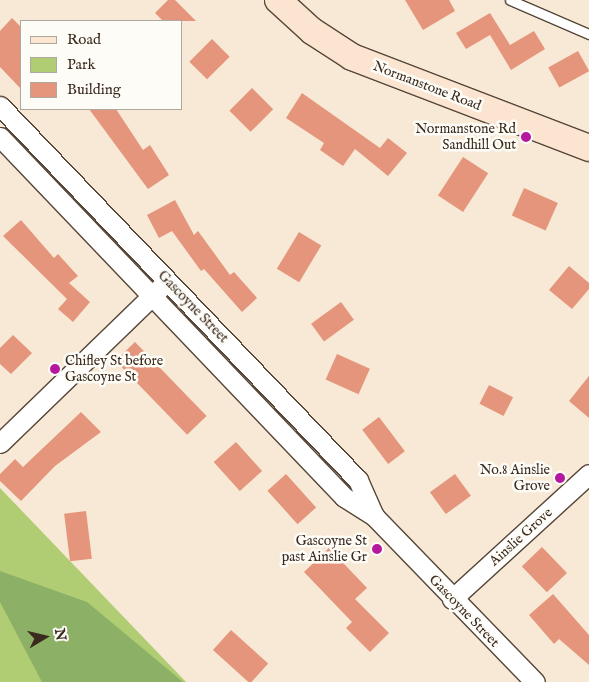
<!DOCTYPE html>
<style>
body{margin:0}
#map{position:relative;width:589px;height:682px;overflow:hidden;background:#f7e9d5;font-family:"IM FELL English",serif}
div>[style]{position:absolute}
.green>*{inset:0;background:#b1cd73}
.forest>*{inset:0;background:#8cb065}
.building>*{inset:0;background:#e4957b;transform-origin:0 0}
.roads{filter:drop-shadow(1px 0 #574739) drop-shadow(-1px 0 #574739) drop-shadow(0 1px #574739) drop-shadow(0 -1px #574739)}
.lane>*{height:9px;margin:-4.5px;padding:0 4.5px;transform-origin:4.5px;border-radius:4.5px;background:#fff}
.street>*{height:19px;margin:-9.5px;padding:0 9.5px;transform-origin:9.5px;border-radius:9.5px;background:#fff}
.secondary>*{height:26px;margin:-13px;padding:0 13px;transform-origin:13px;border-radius:13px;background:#fce5d0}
.dots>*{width:14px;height:14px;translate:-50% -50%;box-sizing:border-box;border:2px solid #fdfcf7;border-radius:50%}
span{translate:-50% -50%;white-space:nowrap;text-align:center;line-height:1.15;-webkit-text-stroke:5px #fdfcf7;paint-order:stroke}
.street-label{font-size:14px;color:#3b2a1e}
.poi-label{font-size:14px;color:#3b2a1e}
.right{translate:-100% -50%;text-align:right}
.left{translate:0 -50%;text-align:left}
.legend{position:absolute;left:20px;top:20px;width:162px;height:90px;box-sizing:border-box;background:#fdfcf7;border:1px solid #afa8a0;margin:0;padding:6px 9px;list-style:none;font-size:15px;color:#3b2a1e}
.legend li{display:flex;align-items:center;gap:10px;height:25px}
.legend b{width:25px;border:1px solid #afa8a0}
.north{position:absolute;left:20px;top:612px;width:50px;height:50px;-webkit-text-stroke:4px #fdfcf7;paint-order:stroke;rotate:81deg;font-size:14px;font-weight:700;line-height:20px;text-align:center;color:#3b2a1e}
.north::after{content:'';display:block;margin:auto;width:18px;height:22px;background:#3b2a1e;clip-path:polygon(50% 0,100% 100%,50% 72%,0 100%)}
</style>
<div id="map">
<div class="green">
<i style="clip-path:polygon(0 488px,186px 682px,0 682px)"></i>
</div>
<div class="forest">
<i style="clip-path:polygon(0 571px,87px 602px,183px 682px,42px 682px,0 602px)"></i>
</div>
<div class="building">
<i style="clip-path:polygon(168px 0,175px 0,196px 21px,163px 21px,155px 13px)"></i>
<i style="clip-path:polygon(405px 0,449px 0,455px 11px,423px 30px)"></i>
<i style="clip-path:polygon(490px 13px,510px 45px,534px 31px,545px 49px,511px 70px,490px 35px,466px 49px,456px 33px)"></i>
<i style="clip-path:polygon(12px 18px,21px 27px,21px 89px,0 67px,0 31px)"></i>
<i style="left:212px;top:39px;width:25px;height:32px;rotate:45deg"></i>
<i style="left:578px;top:51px;width:23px;height:34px;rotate:61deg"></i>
<i style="left:252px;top:88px;width:30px;height:32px;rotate:45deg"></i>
<i style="clip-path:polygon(302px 93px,380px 148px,388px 138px,407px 153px,388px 176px,355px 149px,343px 166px,320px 150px,324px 143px,286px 118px)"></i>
<i style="clip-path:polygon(89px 109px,116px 109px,143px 150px,150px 145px,169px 175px,148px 189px)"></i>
<i style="left:463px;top:157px;width:30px;height:46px;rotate:33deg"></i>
<i style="left:524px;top:188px;width:37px;height:30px;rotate:24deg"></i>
<i style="clip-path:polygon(175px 200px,194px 235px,198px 231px,230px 275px,234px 272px,257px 298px,242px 312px,204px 269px,201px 271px,172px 231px,159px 238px,147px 215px)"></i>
<i style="clip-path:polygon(21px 220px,54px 258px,58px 254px,78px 276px,69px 283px,90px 302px,73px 322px,58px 309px,67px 299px,3px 236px)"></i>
<i style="left:299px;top:232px;width:26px;height:43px;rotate:31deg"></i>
<i style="clip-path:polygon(569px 266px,589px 283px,589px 289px,572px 309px,549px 290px)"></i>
<i style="left:341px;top:302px;width:22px;height:37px;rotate:54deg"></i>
<i style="clip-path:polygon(13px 335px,32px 353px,11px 374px,0 364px,0 348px)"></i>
<i style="left:135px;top:342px;width:103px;height:27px;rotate:46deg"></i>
<i style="left:337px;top:354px;width:36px;height:28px;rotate:24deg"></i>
<i style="clip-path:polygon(589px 376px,589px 418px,569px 401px)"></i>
<i style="left:489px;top:385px;width:27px;height:21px;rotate:27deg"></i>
<i style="clip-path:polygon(81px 412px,101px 432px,55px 466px,21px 501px,0 481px,0 474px,15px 459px,23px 467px)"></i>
<i style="left:379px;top:417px;width:43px;height:21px;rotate:53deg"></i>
<i style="left:236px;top:442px;width:39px;height:30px;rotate:48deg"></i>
<i style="left:286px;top:474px;width:45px;height:25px;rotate:48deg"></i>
<i style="left:455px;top:474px;width:27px;height:31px;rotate:54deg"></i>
<i style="left:86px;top:511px;width:48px;height:22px;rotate:83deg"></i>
<i style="left:542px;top:547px;width:36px;height:28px;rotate:46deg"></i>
<i style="clip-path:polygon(329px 548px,367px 588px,355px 599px,389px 633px,370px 652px,346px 628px,352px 622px,304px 572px)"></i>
<i style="clip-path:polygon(553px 594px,589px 635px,589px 665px,559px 639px,554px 644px,529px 615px)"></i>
<i style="left:231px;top:630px;width:50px;height:27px;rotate:42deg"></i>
</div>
<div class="roads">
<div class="lane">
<i style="left:510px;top:0;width:86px;rotate:23.3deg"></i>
</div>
<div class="street">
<i style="left:0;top:106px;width:518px;rotate:46.25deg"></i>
<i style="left:358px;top:480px;width:39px;rotate:66deg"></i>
<i style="left:0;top:137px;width:498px;rotate:46.3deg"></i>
<i style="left:344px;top:497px;width:36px;rotate:32deg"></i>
<i style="left:374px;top:516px;width:231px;rotate:45.9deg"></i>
<i style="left:0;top:443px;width:223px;rotate:-44.1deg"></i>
<i style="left:452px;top:599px;width:185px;rotate:-42.4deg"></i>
</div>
<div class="secondary">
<i style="left:278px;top:0;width:46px;rotate:42.4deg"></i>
<i style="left:312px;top:31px;width:48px;rotate:33deg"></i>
<i style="left:352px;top:57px;width:254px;rotate:21deg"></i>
</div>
</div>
<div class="dots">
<i style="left:526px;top:137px;background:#b5179e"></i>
<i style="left:55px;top:369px;background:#b5179e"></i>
<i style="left:560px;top:478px;background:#b5179e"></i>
<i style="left:377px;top:549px;background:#b5179e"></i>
</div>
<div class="street-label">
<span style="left:427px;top:86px;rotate:21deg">Normanstone Road</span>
<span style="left:193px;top:307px;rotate:46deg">Gascoyne Street</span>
<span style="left:521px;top:537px;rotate:-42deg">Ainslie Grove</span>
<span style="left:464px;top:611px;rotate:46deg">Gascoyne Street</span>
</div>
<div class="poi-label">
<span class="right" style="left:516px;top:137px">Normanstone Rd<br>Sandhill Out</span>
<span class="left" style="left:65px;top:369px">Chifley St before<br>Gascoyne St</span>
<span class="right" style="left:550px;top:478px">No.8 Ainslie<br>Grove</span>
<span class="right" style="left:367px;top:549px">Gascoyne St<br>past Ainslie Gr</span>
</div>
<ul class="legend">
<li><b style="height:6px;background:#fce5d0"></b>Road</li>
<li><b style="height:14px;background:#b1cd73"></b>Park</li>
<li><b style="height:14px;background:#e4957b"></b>Building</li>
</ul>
<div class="north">N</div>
</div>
